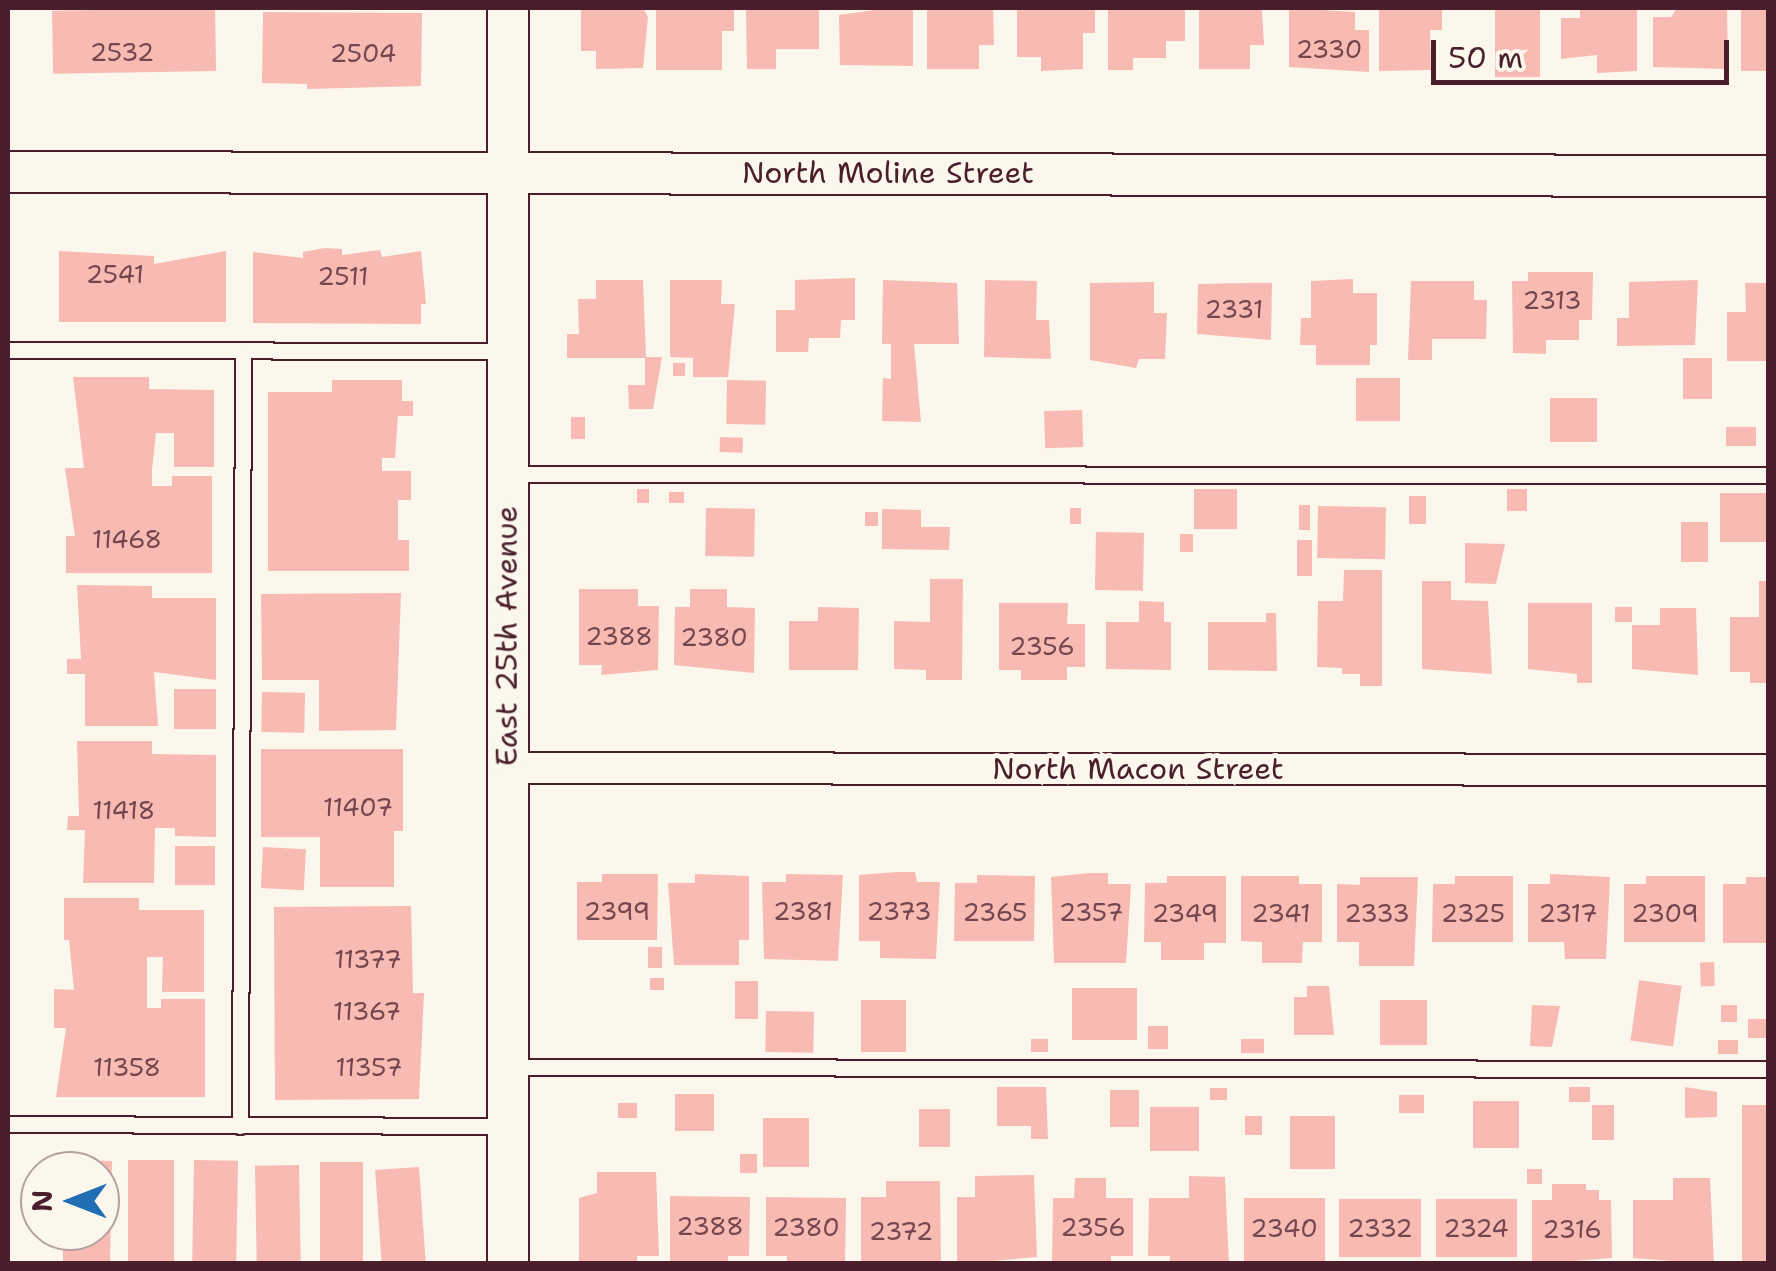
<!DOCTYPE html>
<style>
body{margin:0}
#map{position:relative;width:1776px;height:1271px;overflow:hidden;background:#fbf7ec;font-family:"Shantell Sans",sans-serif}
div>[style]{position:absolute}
.building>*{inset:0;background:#f7bbb4;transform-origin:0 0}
.roads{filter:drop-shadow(2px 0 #4a1f2b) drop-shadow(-2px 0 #4a1f2b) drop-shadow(0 2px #4a1f2b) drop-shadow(0 -2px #4a1f2b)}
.service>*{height:15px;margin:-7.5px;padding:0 7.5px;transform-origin:7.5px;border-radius:7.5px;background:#fbf7ec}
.minor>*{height:30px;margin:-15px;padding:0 15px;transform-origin:15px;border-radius:15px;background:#fbf7ec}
.tertiary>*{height:40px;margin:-20px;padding:0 20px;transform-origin:20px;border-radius:20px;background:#fbf7ec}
span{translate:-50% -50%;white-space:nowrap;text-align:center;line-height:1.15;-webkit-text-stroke:10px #fbf7ec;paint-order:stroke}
.number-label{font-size:25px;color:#75464d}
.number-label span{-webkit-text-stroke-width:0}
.street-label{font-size:30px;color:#4a1f2b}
.frame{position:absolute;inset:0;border:10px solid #4a1f2b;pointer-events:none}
.north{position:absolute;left:20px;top:1151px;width:100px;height:100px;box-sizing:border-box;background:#fbf7ec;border:2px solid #b4a19f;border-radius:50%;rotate:270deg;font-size:28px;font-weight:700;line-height:40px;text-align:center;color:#4a1f2b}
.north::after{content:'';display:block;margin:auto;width:35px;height:45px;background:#1f6fb2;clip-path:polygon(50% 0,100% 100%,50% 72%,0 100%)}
.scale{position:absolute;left:1431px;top:40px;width:298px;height:45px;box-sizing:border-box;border:5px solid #4a1f2b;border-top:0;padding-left:12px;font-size:30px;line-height:35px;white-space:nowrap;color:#4a1f2b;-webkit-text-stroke:8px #fbf7ec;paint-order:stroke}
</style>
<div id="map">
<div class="building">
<i style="left:215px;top:8px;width:63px;height:163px;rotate:89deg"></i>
<i style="clip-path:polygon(581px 8px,643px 8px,648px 17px,643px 68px,596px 69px,596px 51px,581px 51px)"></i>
<i style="clip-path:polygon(656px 8px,734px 8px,734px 31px,722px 31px,722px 70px,656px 70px)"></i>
<i style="clip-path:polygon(746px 8px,819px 8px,819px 49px,776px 49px,776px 69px,747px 69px)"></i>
<i style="clip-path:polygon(888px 8px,913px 8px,913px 66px,840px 65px,839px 15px)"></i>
<i style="clip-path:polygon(927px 8px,993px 8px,994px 45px,979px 45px,979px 69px,927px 69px)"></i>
<i style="clip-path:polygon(1017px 8px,1095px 8px,1095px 33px,1083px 33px,1083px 69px,1041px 71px,1041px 57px,1017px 57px)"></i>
<i style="clip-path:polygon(1108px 8px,1185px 8px,1185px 41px,1166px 41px,1166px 58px,1133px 58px,1133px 70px,1108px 70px)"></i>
<i style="clip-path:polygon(1199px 8px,1262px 8px,1264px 45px,1250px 45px,1250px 69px,1199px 69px)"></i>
<i style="clip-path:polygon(1289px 8px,1355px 12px,1355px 30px,1369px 30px,1369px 72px,1289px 67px)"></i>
<i style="clip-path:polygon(1379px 8px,1442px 8px,1442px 30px,1430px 30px,1431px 70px,1379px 71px)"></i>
<i style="left:1495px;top:8px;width:45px;height:69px"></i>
<i style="clip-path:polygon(1580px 8px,1637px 8px,1637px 71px,1597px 73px,1597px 55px,1561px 59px,1561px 18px,1580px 18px)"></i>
<i style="clip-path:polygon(1677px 8px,1727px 8px,1728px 69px,1653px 67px,1653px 17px,1671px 17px)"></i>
<i style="left:1741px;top:8px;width:27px;height:63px"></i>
<i style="clip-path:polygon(263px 12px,422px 13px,421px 86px,307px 89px,307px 84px,262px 83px)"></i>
<i style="clip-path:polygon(325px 248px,342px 249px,342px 255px,380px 250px,382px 257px,421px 251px,426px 304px,421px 304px,421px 324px,253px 323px,253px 252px,303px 258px,303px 252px)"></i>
<i style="clip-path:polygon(59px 251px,154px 256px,154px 264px,226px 251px,226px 322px,59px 322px)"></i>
<i style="clip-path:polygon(1528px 272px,1593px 272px,1592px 320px,1579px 320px,1579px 340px,1546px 340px,1546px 354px,1513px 353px,1512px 281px,1528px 281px)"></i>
<i style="clip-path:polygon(855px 278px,855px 320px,841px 320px,840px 338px,809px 338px,808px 352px,776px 352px,776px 310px,795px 310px,795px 280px)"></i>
<i style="clip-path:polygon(1353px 279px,1353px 293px,1377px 293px,1377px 345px,1370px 345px,1370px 365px,1316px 365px,1316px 345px,1300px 345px,1301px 318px,1311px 318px,1311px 281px)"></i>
<i style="clip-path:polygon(596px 280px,643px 280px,646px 357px,662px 357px,653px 409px,629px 409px,628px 385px,645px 385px,645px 358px,567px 358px,567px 334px,579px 334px,578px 299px,596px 299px)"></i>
<i style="clip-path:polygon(670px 280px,722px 280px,721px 304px,735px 304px,728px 377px,693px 377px,693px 358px,670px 357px)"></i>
<i style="clip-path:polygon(883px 280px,957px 283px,959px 344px,914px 344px,921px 422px,882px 421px,883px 378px,891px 379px,891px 344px,882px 344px)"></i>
<i style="clip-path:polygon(985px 280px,1037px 281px,1036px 320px,1049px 320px,1051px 359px,984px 357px)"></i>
<i style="clip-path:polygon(1698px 280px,1695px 345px,1617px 346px,1617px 318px,1629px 318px,1629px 282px)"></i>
<i style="clip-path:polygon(1411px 281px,1474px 281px,1474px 300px,1487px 300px,1486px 339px,1432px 339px,1432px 360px,1408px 360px)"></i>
<i style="clip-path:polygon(1154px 282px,1154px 313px,1167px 313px,1165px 359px,1139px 359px,1136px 368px,1090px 360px,1090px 283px)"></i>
<i style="clip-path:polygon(1245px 283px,1272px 283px,1271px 340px,1197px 334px,1198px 284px)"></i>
<i style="clip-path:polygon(1745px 283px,1768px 283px,1768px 361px,1727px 361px,1727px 312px,1746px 312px)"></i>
<i style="left:1683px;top:358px;width:29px;height:41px"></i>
<i style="left:673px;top:363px;width:12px;height:13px"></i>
<i style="clip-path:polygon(73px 377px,149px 377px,149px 389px,214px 390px,214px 467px,174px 467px,174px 433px,156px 433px,152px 470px,152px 486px,172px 486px,172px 476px,212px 476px,212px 573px,66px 573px,66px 536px,75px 536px,65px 468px,84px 468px)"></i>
<i style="left:1356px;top:378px;width:44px;height:43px"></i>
<i style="clip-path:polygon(332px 380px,402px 380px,402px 401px,413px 401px,413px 416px,398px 416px,395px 458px,382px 458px,382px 471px,411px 471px,411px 500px,398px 500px,398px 540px,409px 540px,409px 571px,268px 571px,268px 392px,332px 392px)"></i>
<i style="left:727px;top:380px;width:39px;height:44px;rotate:1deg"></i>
<i style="left:1550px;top:398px;width:47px;height:44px"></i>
<i style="left:1082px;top:410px;width:37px;height:38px;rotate:88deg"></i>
<i style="left:571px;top:417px;width:14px;height:22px"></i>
<i style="left:1726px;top:427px;width:30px;height:19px"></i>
<i style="left:720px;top:437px;width:23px;height:15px;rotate:2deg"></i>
<i style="left:637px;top:489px;width:12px;height:14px"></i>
<i style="left:1194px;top:489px;width:43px;height:40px"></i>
<i style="left:1507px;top:489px;width:20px;height:22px"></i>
<i style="left:669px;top:492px;width:15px;height:11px"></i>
<i style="left:1720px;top:493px;width:48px;height:49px"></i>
<i style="left:1409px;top:496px;width:17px;height:28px"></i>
<i style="left:1299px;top:505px;width:11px;height:25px"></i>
<i style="left:1318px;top:506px;width:68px;height:52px;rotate:1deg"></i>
<i style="left:706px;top:508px;width:49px;height:48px;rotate:1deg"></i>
<i style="left:1070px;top:508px;width:11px;height:16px"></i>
<i style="clip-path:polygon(882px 509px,921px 510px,921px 527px,950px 527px,949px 550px,882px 549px)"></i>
<i style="left:865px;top:512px;width:13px;height:14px"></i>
<i style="left:1681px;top:522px;width:27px;height:40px"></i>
<i style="left:1096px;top:532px;width:48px;height:58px;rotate:1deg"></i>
<i style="left:1180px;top:534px;width:13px;height:18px"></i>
<i style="left:1297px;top:540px;width:15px;height:36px"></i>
<i style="clip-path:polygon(1465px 543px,1505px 544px,1496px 584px,1465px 583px)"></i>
<i style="clip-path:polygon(1344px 570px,1382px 570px,1382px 686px,1360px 686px,1360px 674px,1342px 674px,1342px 668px,1317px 667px,1318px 601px,1343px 601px)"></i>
<i style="clip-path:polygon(930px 579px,963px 579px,962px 680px,926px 680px,926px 670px,894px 669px,894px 621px,930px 622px)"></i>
<i style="clip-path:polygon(1422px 581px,1451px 581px,1451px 600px,1488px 601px,1492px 674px,1422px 669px)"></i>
<i style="clip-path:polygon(1759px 581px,1768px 581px,1768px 683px,1750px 683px,1750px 672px,1730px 672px,1730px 617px,1759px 617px)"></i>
<i style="clip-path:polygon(77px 585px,152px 586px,152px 598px,216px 598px,216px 680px,154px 672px,158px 726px,85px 726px,85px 674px,67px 674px,67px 659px,81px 659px)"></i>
<i style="clip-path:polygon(579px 589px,638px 589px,638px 606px,659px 606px,658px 670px,601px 675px,602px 665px,579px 665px)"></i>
<i style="clip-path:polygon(690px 589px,727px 589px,727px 607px,755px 608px,754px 673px,674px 665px,675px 607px,690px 607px)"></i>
<i style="clip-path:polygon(401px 593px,396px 730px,319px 731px,319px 680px,262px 680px,261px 594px)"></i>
<i style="clip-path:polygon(1139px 601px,1164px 602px,1164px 622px,1171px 622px,1171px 670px,1106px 669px,1106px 622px,1139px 622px)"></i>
<i style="clip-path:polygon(999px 603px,1068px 603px,1067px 624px,1085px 624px,1085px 667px,1067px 667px,1067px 680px,1021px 680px,1021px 670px,999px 670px)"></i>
<i style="clip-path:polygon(1528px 603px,1592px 603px,1592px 683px,1577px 683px,1577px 674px,1528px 669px)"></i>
<i style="clip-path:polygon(818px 607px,859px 608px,858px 670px,789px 670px,789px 621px,818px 621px)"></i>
<i style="left:1615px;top:607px;width:17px;height:15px"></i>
<i style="clip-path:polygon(1660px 608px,1696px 608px,1698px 675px,1632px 669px,1632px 625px,1660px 625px)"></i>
<i style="clip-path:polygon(1266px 613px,1276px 613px,1277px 671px,1208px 670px,1208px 622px,1266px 622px)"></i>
<i style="left:174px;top:689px;width:42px;height:40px"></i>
<i style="left:262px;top:692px;width:43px;height:40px;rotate:1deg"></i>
<i style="clip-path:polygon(77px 741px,152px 741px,152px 754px,216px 755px,216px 837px,175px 836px,175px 828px,155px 828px,154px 883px,83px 883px,85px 830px,67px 830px,68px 816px,79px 816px)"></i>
<i style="clip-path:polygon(261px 749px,403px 749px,403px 831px,394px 831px,394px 887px,320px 887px,320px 837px,261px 837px)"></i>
<i style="left:175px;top:846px;width:40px;height:39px"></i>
<i style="left:263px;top:847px;width:43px;height:41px;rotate:3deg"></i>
<i style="clip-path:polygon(897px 872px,915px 872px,917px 882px,940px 882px,936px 959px,880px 958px,880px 941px,859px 941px,859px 875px)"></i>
<i style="clip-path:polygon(1088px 873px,1108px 873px,1108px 884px,1131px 884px,1126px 963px,1054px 963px,1051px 877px)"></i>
<i style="clip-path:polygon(602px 874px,658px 874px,657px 940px,577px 940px,577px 882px,602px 882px)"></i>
<i style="clip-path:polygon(695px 874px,749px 876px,749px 940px,739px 940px,739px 965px,674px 965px,668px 883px,695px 883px)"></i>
<i style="clip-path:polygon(786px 874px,843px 875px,838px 961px,764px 959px,762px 882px,786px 882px)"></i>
<i style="clip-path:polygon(1550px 874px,1610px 877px,1606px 959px,1565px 959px,1564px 942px,1528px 942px,1528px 884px,1550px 884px)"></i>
<i style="clip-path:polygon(977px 875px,1035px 876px,1034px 941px,954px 941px,955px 883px,977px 883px)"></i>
<i style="clip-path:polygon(1167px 876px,1226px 876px,1226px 943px,1204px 943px,1204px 960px,1161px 960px,1161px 942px,1144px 942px,1145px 883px,1167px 883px)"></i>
<i style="clip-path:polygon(1241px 876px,1299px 876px,1299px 884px,1322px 884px,1322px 942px,1303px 942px,1302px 963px,1262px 963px,1262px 942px,1241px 941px)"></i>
<i style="clip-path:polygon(1455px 876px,1513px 876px,1513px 942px,1432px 942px,1433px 884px,1455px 884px)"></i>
<i style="clip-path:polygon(1646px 876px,1705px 876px,1705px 942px,1624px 942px,1624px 884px,1646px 884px)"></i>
<i style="clip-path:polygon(1360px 877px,1418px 877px,1414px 966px,1359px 966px,1359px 942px,1337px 942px,1337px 884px,1360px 885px)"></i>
<i style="clip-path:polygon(1746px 877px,1768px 877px,1768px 943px,1723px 943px,1723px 884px,1746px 884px)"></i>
<i style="clip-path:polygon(64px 898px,139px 898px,139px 910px,204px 910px,204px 992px,162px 992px,163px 957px,147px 957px,147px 1008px,161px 1008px,161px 999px,205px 999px,205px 1097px,56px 1097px,66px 1028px,54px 1028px,54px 989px,74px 990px,69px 940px,64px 940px)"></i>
<i style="clip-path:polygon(411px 906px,413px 993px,424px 993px,419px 1099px,275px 1100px,274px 907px)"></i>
<i style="left:648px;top:947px;width:14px;height:21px"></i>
<i style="left:1714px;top:962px;width:24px;height:14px;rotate:88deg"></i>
<i style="left:664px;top:978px;width:12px;height:14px;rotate:90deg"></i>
<i style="left:1639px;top:980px;width:43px;height:61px;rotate:8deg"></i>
<i style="left:735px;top:981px;width:23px;height:38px"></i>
<i style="clip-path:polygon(1307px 986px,1329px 986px,1334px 1035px,1294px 1035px,1294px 997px,1307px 997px)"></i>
<i style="left:1072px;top:988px;width:65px;height:52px"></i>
<i style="left:861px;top:1000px;width:45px;height:52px"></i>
<i style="left:1380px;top:1000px;width:47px;height:45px"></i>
<i style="clip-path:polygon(1532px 1005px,1560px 1006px,1552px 1047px,1530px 1046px)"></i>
<i style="left:1721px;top:1005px;width:16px;height:17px"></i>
<i style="left:766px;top:1011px;width:48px;height:41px;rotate:1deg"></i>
<i style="left:1748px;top:1019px;width:18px;height:19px"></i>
<i style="left:1148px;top:1026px;width:20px;height:23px"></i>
<i style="left:1048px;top:1039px;width:13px;height:17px;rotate:90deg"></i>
<i style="left:1241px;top:1039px;width:23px;height:14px"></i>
<i style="left:1738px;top:1040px;width:14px;height:20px;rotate:90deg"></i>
<i style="clip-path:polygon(997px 1087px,1046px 1087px,1048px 1139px,1031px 1139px,1031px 1126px,997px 1126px)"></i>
<i style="left:1590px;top:1087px;width:15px;height:21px;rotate:90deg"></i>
<i style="clip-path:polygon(1685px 1087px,1717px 1092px,1717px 1117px,1685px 1118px)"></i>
<i style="left:1210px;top:1088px;width:17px;height:12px"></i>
<i style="left:1110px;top:1090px;width:29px;height:37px"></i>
<i style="left:675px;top:1094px;width:39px;height:37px"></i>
<i style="left:1399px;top:1095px;width:25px;height:18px"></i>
<i style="left:1473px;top:1101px;width:46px;height:47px"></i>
<i style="left:618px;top:1103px;width:19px;height:15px"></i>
<i style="left:1592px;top:1105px;width:22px;height:35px"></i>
<i style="left:1742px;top:1105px;width:26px;height:159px"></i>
<i style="left:1150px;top:1107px;width:49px;height:44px"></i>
<i style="left:919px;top:1109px;width:31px;height:38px"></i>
<i style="left:1245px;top:1116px;width:17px;height:19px"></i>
<i style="left:1290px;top:1116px;width:45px;height:53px"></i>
<i style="left:763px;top:1118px;width:46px;height:49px"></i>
<i style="left:757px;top:1154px;width:19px;height:17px;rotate:90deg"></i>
<i style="clip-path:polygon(68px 1160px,112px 1161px,110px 1264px,63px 1264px,63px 1231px,100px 1231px,100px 1171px,67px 1171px)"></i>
<i style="left:128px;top:1160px;width:46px;height:104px"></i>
<i style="left:194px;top:1160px;width:44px;height:104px;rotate:1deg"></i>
<i style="left:320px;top:1162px;width:43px;height:102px"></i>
<i style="left:299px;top:1165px;width:99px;height:44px;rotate:89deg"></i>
<i style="left:419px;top:1167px;width:97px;height:44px;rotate:86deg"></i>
<i style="left:1527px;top:1169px;width:15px;height:15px"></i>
<i style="clip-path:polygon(597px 1172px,656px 1172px,659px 1256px,637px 1256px,637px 1263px,579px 1263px,579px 1198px,597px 1193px)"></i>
<i style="clip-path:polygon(1034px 1175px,1037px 1257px,957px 1264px,957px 1197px,975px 1197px,975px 1176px)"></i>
<i style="clip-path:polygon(1189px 1176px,1225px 1177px,1229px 1264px,1170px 1264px,1170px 1256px,1148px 1256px,1149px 1198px,1189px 1198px)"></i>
<i style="clip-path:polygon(1075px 1178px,1106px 1178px,1106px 1198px,1133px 1198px,1133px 1256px,1111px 1256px,1111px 1264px,1052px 1264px,1053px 1198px,1074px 1198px)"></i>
<i style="clip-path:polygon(1673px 1178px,1710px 1178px,1714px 1264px,1633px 1258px,1633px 1200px,1673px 1200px)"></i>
<i style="clip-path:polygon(886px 1181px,940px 1181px,941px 1264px,861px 1263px,861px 1197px,886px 1197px)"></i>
<i style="clip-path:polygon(1552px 1184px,1586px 1184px,1586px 1190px,1599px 1190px,1599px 1200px,1611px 1200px,1612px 1258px,1532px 1264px,1532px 1200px,1552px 1200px)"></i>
<i style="clip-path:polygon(670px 1196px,750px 1197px,749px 1256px,728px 1256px,728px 1263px,670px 1263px)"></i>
<i style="clip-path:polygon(766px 1197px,846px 1198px,845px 1263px,787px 1263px,787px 1256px,766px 1256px)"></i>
<i style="left:1244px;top:1198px;width:81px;height:64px"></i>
<i style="left:1339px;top:1199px;width:82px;height:58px"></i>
<i style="left:1436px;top:1199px;width:81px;height:58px"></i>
</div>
<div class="roads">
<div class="service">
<i style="left:8px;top:350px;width:500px;rotate:0.11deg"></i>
<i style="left:508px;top:474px;width:1260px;rotate:0.05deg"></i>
<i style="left:512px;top:1067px;width:1256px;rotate:0.09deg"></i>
<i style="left:8px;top:1124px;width:500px;rotate:0.23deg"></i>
<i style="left:240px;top:1126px;width:776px;rotate:-89.78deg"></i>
</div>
<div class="minor">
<i style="left:507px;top:768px;width:1261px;rotate:0.09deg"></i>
</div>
<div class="tertiary">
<i style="left:508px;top:8px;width:1256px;rotate:90deg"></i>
<i style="left:8px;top:172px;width:1760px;rotate:0.13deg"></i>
</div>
</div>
<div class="number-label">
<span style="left:1329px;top:49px">2330</span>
<span style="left:122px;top:52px">2532</span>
<span style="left:363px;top:53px">2504</span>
<span style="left:115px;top:274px">2541</span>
<span style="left:343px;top:276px">2511</span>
<span style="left:1552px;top:300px">2313</span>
<span style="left:1234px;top:309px">2331</span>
<span style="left:127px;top:539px">11468</span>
<span style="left:619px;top:636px">2388</span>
<span style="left:714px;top:637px">2380</span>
<span style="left:1042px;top:646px">2356</span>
<span style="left:358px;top:807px">11407</span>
<span style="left:124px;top:810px">11418</span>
<span style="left:617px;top:911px">2399</span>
<span style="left:803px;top:911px">2381</span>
<span style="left:899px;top:911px">2373</span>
<span style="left:995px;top:912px">2365</span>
<span style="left:1091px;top:912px">2357</span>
<span style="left:1185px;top:913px">2349</span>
<span style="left:1281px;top:913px">2341</span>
<span style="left:1377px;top:913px">2333</span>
<span style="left:1473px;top:913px">2325</span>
<span style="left:1568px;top:913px">2317</span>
<span style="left:1665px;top:913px">2309</span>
<span style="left:368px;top:959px">11377</span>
<span style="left:367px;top:1011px">11367</span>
<span style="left:127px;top:1067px">11358</span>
<span style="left:369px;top:1067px">11357</span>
<span style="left:710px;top:1226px">2388</span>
<span style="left:806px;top:1227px">2380</span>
<span style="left:1093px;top:1227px">2356</span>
<span style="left:1284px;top:1228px">2340</span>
<span style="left:1380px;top:1228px">2332</span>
<span style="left:1476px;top:1228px">2324</span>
<span style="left:1572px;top:1229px">2316</span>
<span style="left:901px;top:1231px">2372</span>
</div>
<div class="street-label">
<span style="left:888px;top:173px">North Moline Street</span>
<span style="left:507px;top:636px;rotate:-90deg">East 25th Avenue</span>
<span style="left:1138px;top:769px">North Macon Street</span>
</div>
<div class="frame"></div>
<div class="north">N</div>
<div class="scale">50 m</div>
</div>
